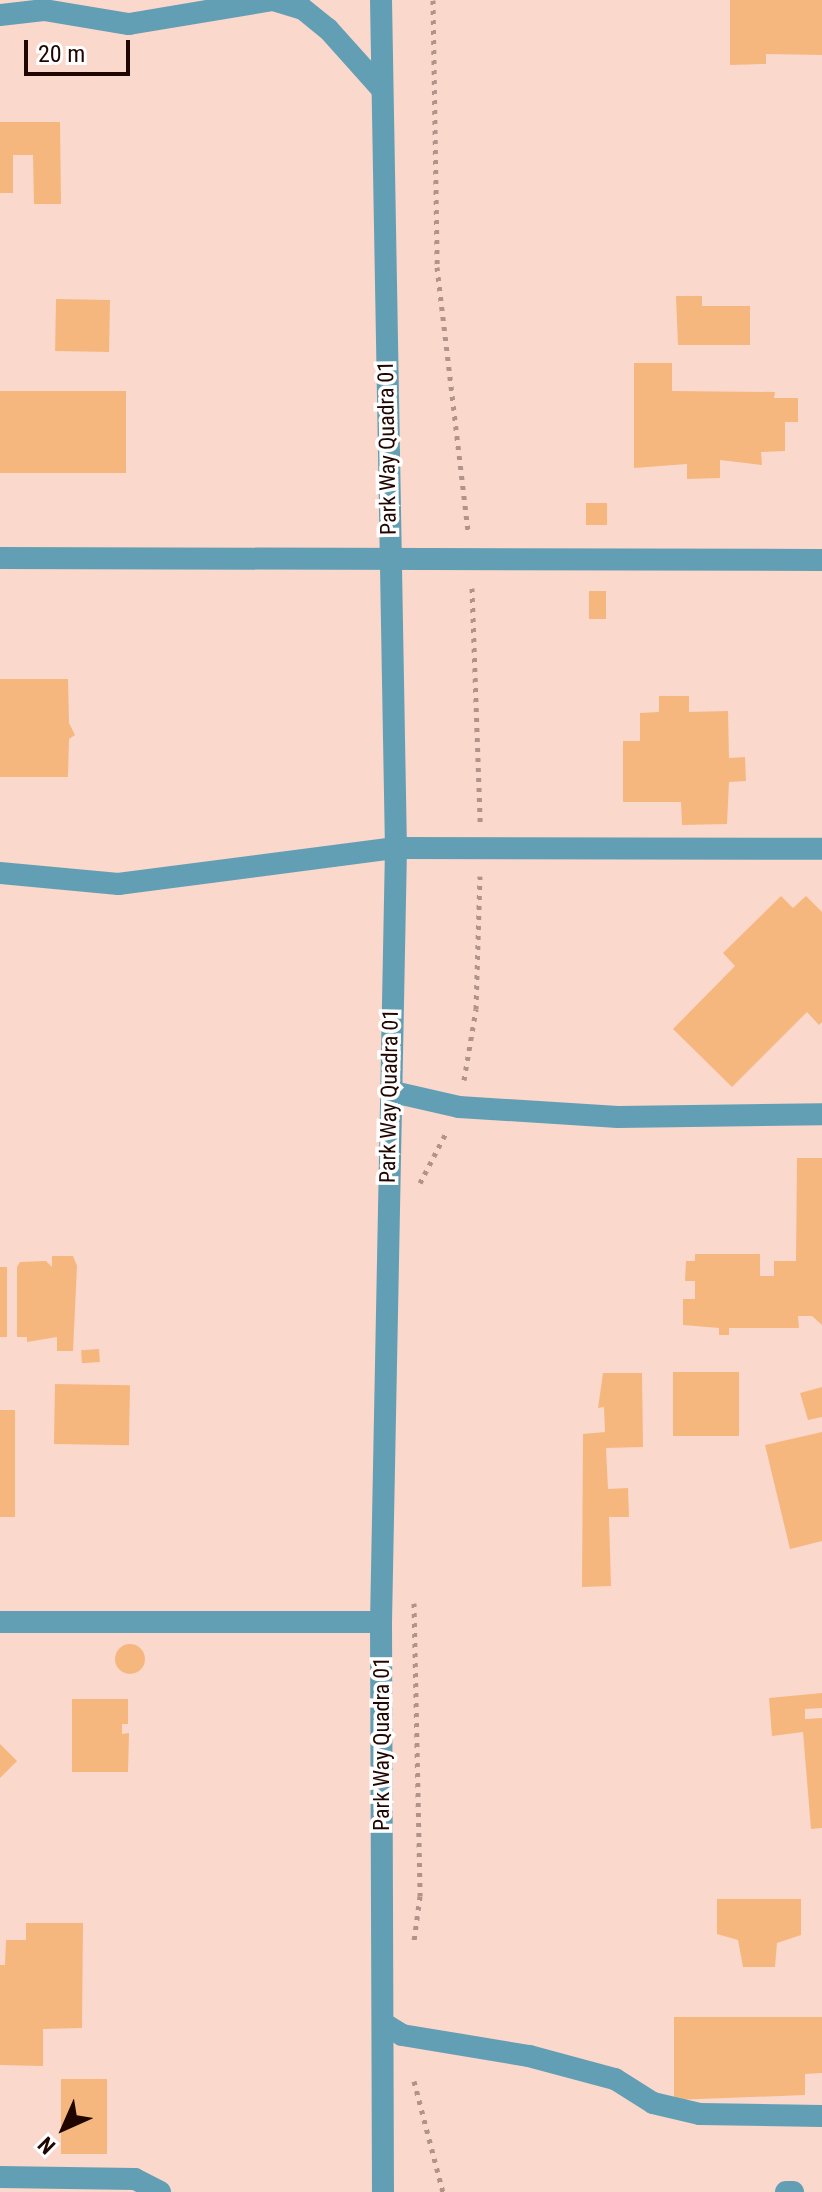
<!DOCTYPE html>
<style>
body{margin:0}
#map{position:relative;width:822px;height:2192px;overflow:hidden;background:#fad8cc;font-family:"Roboto Condensed",sans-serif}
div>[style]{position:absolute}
.building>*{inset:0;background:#f6b77f;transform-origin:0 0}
.round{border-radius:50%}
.path>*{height:5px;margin-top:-2.5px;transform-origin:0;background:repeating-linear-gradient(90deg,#b29389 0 4px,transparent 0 10px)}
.minor>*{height:22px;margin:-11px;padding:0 11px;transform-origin:11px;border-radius:11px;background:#639fb4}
.tertiary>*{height:22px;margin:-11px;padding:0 11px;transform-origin:11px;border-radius:11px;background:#639fb4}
span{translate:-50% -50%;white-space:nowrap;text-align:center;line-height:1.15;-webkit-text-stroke:7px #fff;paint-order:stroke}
.street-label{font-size:22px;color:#200600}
.north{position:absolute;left:24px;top:2088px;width:80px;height:80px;-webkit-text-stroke:6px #fff;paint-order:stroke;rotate:225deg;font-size:22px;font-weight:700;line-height:32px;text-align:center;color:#200600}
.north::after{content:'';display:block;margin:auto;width:28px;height:36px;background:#200600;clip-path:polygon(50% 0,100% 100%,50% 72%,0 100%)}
.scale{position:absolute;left:24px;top:40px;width:106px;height:36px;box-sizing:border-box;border:4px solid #200600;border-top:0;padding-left:10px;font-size:24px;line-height:28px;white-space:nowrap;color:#200600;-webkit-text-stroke:6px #fff;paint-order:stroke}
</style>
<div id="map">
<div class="building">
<i style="clip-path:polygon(730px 0,822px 0,822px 55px,766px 54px,766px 64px,730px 65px)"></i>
<i style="clip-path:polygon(0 122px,60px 122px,61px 204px,34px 204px,33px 155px,13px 155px,13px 193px,0 193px)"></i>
<i style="clip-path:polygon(676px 296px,702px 296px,702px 306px,750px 306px,750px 345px,678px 345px)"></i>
<i style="left:56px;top:299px;width:54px;height:52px;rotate:1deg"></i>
<i style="clip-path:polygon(634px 363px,672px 363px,672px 391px,775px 392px,774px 398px,798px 398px,798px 422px,785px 422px,785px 451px,761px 452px,762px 465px,720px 460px,720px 478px,687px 479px,687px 464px,634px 468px)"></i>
<i style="left:0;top:391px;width:126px;height:82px"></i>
<i style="left:586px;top:503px;width:21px;height:22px"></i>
<i style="left:606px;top:591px;width:28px;height:17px;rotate:90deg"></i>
<i style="clip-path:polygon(0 679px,68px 679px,69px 723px,75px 735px,69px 739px,68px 777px,0 777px)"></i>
<i style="clip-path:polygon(659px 696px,689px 696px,689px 712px,728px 711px,729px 758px,745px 757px,746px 781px,729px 782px,727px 824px,682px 825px,681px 802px,623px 802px,623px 741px,640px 741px,640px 713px,659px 712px)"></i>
<i style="clip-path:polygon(781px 896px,793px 908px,806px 896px,822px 912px,822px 1022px,819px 1025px,807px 1012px,732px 1087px,673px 1029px,735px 966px,723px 953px)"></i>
<i style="clip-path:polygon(797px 1158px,822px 1158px,822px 1325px,812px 1316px,798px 1316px,799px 1328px,729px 1328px,729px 1335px,719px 1335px,719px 1328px,683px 1325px,683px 1299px,695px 1299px,695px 1281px,685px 1281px,686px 1261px,695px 1261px,695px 1254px,760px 1254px,760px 1276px,774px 1276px,774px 1261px,796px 1261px)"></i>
<i style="clip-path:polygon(52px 1256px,73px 1256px,77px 1266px,73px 1351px,57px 1351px,57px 1337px,27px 1342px,27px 1337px,17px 1337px,17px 1267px,20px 1262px,46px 1261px,52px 1267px)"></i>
<i style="left:0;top:1267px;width:7px;height:70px"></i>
<i style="left:99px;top:1349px;width:13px;height:18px;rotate:86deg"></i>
<i style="left:673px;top:1372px;width:66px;height:64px"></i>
<i style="clip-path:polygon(603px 1373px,642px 1373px,643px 1447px,606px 1448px,608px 1489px,628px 1488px,629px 1517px,609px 1517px,611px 1586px,582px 1587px,583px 1434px,605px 1432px,604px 1407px,598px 1408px)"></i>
<i style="left:55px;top:1384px;width:75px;height:60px;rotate:1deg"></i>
<i style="clip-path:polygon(822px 1387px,822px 1417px,808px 1420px,800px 1393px)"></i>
<i style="left:15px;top:1410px;width:107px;height:15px;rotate:90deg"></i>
<i style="clip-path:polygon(822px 1432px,822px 1541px,790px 1549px,765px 1445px)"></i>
<i class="round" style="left:115px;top:1644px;width:30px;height:30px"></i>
<i style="clip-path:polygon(822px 1693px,822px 1708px,805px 1709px,805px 1719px,822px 1718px,822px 1828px,811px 1829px,803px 1732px,772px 1736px,769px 1698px)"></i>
<i style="clip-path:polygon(72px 1699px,128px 1699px,128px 1724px,122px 1724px,122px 1734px,129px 1733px,128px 1772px,72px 1772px)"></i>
<i style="clip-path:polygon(0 1744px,17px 1761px,0 1778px)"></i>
<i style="clip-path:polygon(717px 1899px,801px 1899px,801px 1935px,777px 1943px,775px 1967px,743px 1967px,738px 1940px,717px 1934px)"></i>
<i style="clip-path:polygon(26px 1923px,83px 1923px,82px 2028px,43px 2029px,43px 2066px,0 2065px,0 1965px,5px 1965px,6px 1940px,26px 1940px)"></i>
<i style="clip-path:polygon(674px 2017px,822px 2017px,822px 2073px,805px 2074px,805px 2095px,674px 2100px)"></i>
<i style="left:61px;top:2079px;width:46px;height:75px"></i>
</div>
<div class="path">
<i style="left:433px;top:0;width:267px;rotate:89.1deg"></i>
<i style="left:437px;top:267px;width:265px;rotate:83.3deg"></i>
<i style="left:472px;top:588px;width:234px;rotate:88deg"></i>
<i style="left:464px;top:1080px;width:72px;rotate:-80.4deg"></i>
<i style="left:476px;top:1009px;width:133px;rotate:-88.3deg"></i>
<i style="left:420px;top:1183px;width:59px;rotate:-62.6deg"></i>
<i style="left:414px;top:1603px;width:293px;rotate:88.8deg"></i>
<i style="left:420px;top:1896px;width:45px;rotate:97.6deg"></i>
<i style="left:414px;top:2081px;width:115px;rotate:75.4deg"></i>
</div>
<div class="minor">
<i style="left:0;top:15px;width:44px;rotate:-6.5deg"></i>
<i style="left:44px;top:10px;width:86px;rotate:9.4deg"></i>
<i style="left:129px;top:24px;width:146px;rotate:-9.5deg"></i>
<i style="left:273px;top:0;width:31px;rotate:17deg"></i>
<i style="left:303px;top:9px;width:32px;rotate:39deg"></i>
<i style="left:328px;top:29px;width:79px;rotate:48.1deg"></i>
<i style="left:0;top:558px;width:822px;rotate:0.14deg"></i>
<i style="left:0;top:873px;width:119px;rotate:5.3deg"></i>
<i style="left:118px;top:884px;width:280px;rotate:-7.4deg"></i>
<i style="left:396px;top:848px;width:426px;rotate:0.1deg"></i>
<i style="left:389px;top:1091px;width:72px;rotate:12.9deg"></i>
<i style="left:459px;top:1107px;width:159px;rotate:3.6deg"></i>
<i style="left:618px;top:1117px;width:204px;rotate:-0.8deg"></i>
<i style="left:0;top:1622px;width:381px"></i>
<i style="left:383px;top:2023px;width:22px;rotate:32deg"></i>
<i style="left:402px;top:2035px;width:129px;rotate:9.4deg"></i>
<i style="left:529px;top:2056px;width:89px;rotate:15deg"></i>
<i style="left:615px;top:2079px;width:45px;rotate:32.3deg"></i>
<i style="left:653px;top:2103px;width:48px;rotate:13.2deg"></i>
<i style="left:700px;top:2114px;width:122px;rotate:0.9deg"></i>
<i style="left:0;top:2177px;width:135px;rotate:0.8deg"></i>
<i style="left:135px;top:2179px;width:28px;rotate:27deg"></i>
<i style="left:786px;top:2192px;width:7px"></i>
</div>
<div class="tertiary">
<i style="left:381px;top:0;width:848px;rotate:88.99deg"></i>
<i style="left:396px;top:848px;width:774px;rotate:91.11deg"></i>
<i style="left:381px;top:1622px;width:570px;rotate:89.8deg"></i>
</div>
<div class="street-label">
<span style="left:387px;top:448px;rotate:-91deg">Park Way Quadra 01</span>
<span style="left:389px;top:1096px;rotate:-89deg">Park Way Quadra 01</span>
<span style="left:382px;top:1744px;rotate:-90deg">Park Way Quadra 01</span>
</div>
<div class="north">N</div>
<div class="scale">20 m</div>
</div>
